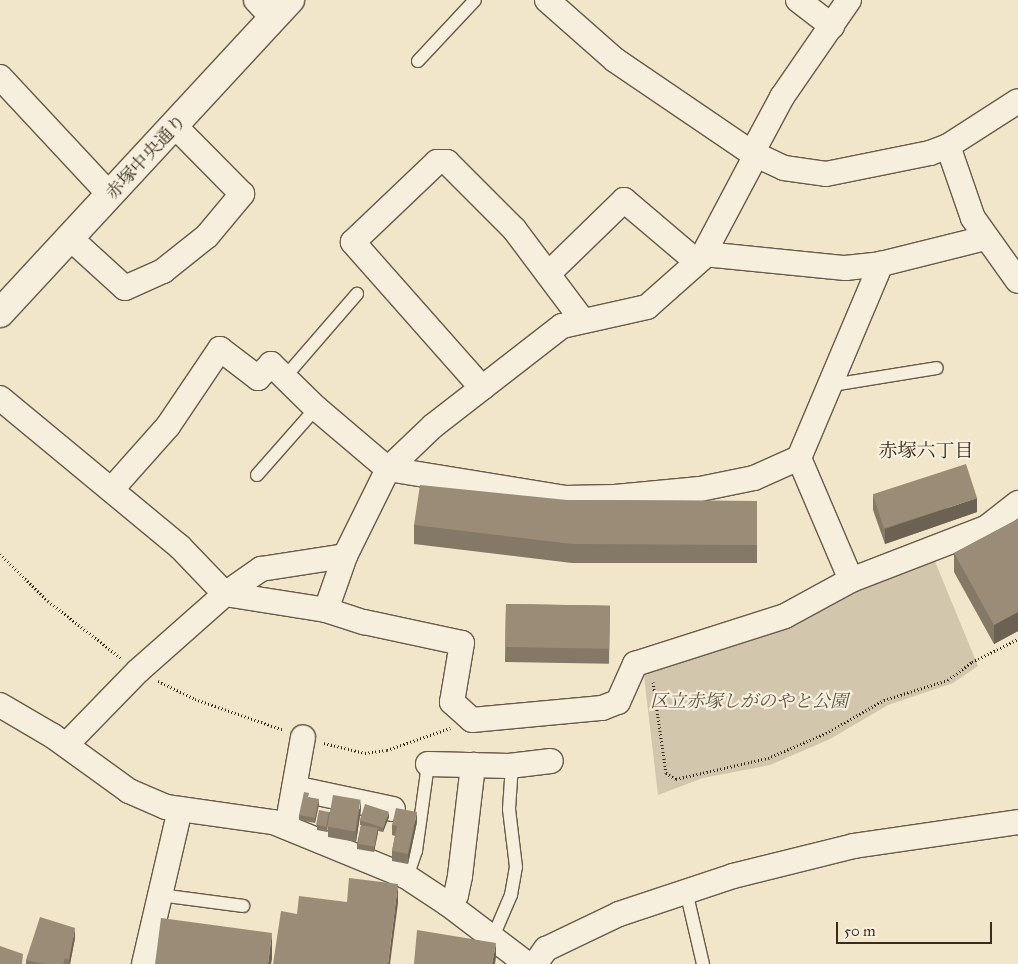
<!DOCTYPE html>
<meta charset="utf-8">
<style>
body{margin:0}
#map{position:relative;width:1018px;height:964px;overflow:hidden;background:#f1e6ca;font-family:"IM FELL Great Primer","Noto Serif JP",serif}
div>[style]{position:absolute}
.green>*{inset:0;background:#d2c6ad}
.path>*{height:3px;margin-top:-1.5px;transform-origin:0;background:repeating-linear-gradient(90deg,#3b2b1e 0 1px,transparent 0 3.5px)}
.roads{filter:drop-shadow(1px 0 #685a49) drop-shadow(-1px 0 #685a49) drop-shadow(0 1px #685a49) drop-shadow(0 -1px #685a49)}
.service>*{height:12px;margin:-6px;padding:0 6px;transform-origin:6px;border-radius:6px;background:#f6efdd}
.minor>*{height:24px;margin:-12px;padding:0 12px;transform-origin:12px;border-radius:12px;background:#f6efdd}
.tertiary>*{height:28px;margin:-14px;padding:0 14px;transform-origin:14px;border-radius:14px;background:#f6efdd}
.wall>*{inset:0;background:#847866;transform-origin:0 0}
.shaded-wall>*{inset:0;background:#6c6253}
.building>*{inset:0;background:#9a8c77;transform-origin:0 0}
span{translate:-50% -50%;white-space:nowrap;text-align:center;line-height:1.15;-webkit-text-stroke:4.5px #f6efdd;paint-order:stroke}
.street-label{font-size:18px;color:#3b2b1e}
.park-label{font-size:18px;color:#615242;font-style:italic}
.neighbourhood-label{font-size:19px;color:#3b2b1e}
.scale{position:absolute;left:836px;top:922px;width:156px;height:22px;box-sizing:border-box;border:2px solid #3b2b1e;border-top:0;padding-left:6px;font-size:15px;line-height:18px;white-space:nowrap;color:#3b2b1e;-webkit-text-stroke:4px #f6efdd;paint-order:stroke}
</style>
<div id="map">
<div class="green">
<i style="clip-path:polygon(934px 559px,978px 666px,953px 683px,888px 705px,830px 739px,770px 765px,703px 778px,658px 795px,643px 668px,853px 586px)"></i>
</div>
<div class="path">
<i style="left:0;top:554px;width:67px;rotate:44.4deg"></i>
<i style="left:48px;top:601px;width:93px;rotate:38deg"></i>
<i style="left:158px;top:681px;width:41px;rotate:25.9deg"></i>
<i style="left:195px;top:699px;width:94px;rotate:19.2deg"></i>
<i style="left:653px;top:682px;width:92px;rotate:81.9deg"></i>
<i style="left:666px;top:773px;width:12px;rotate:31deg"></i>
<i style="left:676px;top:779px;width:94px;rotate:-12.9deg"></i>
<i style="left:768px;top:758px;width:63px;rotate:-23.3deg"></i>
<i style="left:826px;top:733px;width:67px;rotate:-29.6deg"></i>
<i style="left:884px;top:700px;width:67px;rotate:-17.4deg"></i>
<i style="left:948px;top:680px;width:30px;rotate:-37deg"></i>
<i style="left:972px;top:662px;width:51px;rotate:-26.6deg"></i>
<i style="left:324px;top:743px;width:42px;rotate:13.7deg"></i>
<i style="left:365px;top:753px;width:22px;rotate:-8deg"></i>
<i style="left:387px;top:750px;width:67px;rotate:-19.2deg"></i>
</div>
<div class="roads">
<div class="service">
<i style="left:418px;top:61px;width:83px;rotate:-46.9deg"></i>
<i style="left:285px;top:377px;width:110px;rotate:-49.1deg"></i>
<i style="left:832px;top:385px;width:106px;rotate:-9.2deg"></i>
<i style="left:257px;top:475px;width:89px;rotate:-48.6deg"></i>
<i style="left:407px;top:877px;width:28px;rotate:-71deg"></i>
<i style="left:416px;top:851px;width:88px;rotate:-82.1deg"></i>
<i style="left:686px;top:891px;width:75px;rotate:76.9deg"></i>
<i style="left:160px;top:895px;width:84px;rotate:7.5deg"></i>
<i style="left:493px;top:937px;width:46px;rotate:-66.8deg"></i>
<i style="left:511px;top:895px;width:28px;rotate:-80deg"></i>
<i style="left:516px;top:867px;width:58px;rotate:-96.9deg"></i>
<i style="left:509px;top:809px;width:44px;rotate:-86.1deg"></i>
</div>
<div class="minor">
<i style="left:256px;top:0;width:25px;rotate:47deg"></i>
<i style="left:547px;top:0;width:91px;rotate:41.4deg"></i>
<i style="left:615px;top:60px;width:166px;rotate:34.2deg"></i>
<i style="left:752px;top:153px;width:35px;rotate:25deg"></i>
<i style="left:784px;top:168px;width:42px;rotate:8.1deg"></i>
<i style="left:826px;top:174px;width:106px;rotate:-11.4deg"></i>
<i style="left:930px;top:153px;width:19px;rotate:-21deg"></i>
<i style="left:948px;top:146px;width:83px;rotate:-32.7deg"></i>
<i style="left:798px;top:0;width:43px;rotate:37.4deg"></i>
<i style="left:0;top:77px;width:161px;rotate:47deg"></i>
<i style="left:948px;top:146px;width:76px;rotate:70.9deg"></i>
<i style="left:973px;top:218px;width:77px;rotate:54.5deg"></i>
<i style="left:752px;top:153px;width:64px;rotate:-61.8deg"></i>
<i style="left:782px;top:97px;width:118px;rotate:-55.4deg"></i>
<i style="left:70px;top:238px;width:74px;rotate:42.3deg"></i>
<i style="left:125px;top:288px;width:42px;rotate:-24.1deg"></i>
<i style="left:163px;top:271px;width:56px;rotate:-38.5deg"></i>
<i style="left:207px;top:236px;width:55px;rotate:-50.2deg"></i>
<i style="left:242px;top:194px;width:95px;rotate:-134.6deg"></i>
<i style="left:704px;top:254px;width:142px;rotate:5.7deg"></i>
<i style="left:845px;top:268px;width:36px;rotate:-6deg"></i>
<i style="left:881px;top:264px;width:107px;rotate:-14deg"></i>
<i style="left:548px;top:274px;width:106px;rotate:-44.2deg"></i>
<i style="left:624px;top:200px;width:96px;rotate:40.3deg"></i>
<i style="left:482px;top:388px;width:195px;rotate:-131.5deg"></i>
<i style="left:353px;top:242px;width:116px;rotate:-43.6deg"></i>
<i style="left:437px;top:162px;width:10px"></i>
<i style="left:447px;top:162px;width:95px;rotate:45deg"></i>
<i style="left:514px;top:229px;width:115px;rotate:53.1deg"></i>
<i style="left:0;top:398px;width:234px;rotate:39.6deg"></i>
<i style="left:180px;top:547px;width:65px;rotate:46.2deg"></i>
<i style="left:225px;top:594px;width:102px;rotate:9deg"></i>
<i style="left:326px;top:610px;width:40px;rotate:18deg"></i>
<i style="left:364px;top:622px;width:100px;rotate:12.1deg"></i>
<i style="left:462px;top:643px;width:60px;rotate:99.6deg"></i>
<i style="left:452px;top:702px;width:27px;rotate:42deg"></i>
<i style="left:472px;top:720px;width:131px;rotate:-5.3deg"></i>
<i style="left:602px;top:708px;width:17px;rotate:-21deg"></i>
<i style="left:618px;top:702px;width:42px;rotate:-65.9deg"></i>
<i style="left:635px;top:664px;width:157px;rotate:-17.7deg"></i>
<i style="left:785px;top:616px;width:75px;rotate:-28.6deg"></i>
<i style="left:851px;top:580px;width:145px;rotate:-21.1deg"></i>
<i style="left:986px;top:528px;width:41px;rotate:-38deg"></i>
<i style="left:112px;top:489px;width:84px;rotate:-48.4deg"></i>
<i style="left:168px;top:426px;width:93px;rotate:-56deg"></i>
<i style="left:220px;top:349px;width:48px;rotate:37.3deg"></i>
<i style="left:258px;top:378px;width:19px;rotate:-47deg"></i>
<i style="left:271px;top:364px;width:63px;rotate:44.4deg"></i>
<i style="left:316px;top:408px;width:94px;rotate:40.3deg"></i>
<i style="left:388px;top:469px;width:179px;rotate:9.3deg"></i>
<i style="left:565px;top:498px;width:50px;rotate:-1.1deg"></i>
<i style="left:615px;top:497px;width:85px;rotate:-5.4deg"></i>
<i style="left:700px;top:489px;width:55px;rotate:-11.5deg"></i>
<i style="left:754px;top:478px;width:49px;rotate:-24deg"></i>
<i style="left:851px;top:580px;width:133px;rotate:-113.1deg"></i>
<i style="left:799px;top:458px;width:211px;rotate:-67.1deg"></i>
<i style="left:326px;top:610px;width:57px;rotate:-70.6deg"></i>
<i style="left:345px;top:556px;width:97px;rotate:-63.7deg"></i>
<i style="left:388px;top:469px;width:62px;rotate:-43.7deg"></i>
<i style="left:433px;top:426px;width:163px;rotate:-37.8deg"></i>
<i style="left:562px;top:326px;width:87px;rotate:-12.6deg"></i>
<i style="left:647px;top:307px;width:72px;rotate:-41.6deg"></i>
<i style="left:701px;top:259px;width:118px;rotate:-62.1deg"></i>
<i style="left:0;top:705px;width:61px;rotate:30.3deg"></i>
<i style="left:53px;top:736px;width:94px;rotate:35.9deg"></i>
<i style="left:129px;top:791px;width:40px;rotate:23.4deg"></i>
<i style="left:166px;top:807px;width:108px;rotate:8deg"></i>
<i style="left:273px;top:822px;width:145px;rotate:22.3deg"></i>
<i style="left:407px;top:877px;width:49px;rotate:33.4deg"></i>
<i style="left:448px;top:904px;width:99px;rotate:37.2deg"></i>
<i style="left:66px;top:745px;width:103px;rotate:-45.8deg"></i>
<i style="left:138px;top:671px;width:116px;rotate:-41.5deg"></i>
<i style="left:225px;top:594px;width:44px;rotate:-34.8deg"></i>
<i style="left:261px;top:569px;width:85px;rotate:-8.8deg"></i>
<i style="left:428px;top:764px;width:81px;rotate:1.4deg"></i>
<i style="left:509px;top:766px;width:42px;rotate:-6.8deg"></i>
<i style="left:294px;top:788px;width:101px;rotate:12deg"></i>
<i style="left:287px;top:827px;width:91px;rotate:-79.9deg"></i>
<i style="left:448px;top:904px;width:12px;rotate:-48deg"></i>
<i style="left:456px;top:895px;width:19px;rotate:-78deg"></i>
<i style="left:460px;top:876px;width:112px;rotate:-83.3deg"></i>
<i style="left:144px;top:964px;width:159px;rotate:-76.9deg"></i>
<i style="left:535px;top:964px;width:19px;rotate:-54deg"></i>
<i style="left:546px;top:949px;width:81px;rotate:-25.6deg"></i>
<i style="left:619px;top:914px;width:120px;rotate:-18.4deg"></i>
<i style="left:733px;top:876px;width:125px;rotate:-13.9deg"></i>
<i style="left:854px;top:846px;width:166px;rotate:-8.3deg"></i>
</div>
<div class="tertiary">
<i style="left:0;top:313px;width:427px;rotate:-47.2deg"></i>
</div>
</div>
<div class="wall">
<i style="clip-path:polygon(873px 496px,977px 512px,885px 544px,873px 510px)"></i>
<i style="clip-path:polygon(567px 500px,757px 501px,757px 563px,572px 563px,414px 544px,414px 525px)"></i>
<i style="clip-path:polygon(1018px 519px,1018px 631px,994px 644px,954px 572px,954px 553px)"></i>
<i style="left:506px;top:604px;width:104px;height:58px;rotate:1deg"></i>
<i style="clip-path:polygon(309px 797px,319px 804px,315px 823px,299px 820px,299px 815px)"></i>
<i style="clip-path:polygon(361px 809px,356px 842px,328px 837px,328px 827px,329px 820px,327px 832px,317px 830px,317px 825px,329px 812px)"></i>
<i style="clip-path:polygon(389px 817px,383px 832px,378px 831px,374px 852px,357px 849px,357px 844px,361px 825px,360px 825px,360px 820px)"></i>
<i style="clip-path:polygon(417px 822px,408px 864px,392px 861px,392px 851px,395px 836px,392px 835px,392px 825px)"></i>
<i style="clip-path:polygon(75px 938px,70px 964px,26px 964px,26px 960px)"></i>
</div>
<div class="shaded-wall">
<i style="clip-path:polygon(977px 498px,977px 512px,885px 544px,885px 529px)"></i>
<i style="clip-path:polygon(1018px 612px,1018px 631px,994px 644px,994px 625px)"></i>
<i style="clip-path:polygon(319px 799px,319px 804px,315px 823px,315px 818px)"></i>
<i style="clip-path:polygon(361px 800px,361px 809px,356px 842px,356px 832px)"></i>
<i style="clip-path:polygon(389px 812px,389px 817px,383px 832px,383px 828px)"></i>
<i style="clip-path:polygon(417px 812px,417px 822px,408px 864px,408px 854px)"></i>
<i style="clip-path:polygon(378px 828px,378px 833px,374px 852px,374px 847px)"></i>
<i style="clip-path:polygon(398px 884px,398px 903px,390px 964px,388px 964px)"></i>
<i style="clip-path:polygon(75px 928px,75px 938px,70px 964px,69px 964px,69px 960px)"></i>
<i style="clip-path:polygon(272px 933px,272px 959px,271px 964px,268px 964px)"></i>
<i style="clip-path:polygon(496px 943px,496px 957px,495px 964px,492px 964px)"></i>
</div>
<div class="building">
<i style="left:966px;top:464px;width:36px;height:98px;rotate:72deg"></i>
<i style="clip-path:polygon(420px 485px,567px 500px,757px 501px,757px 545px,572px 544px,414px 525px)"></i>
<i style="clip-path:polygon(1018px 519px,1018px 612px,994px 625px,954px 553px)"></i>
<i style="left:506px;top:604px;width:104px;height:43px;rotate:1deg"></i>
<i style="clip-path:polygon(304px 792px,309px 793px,308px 797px,319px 799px,315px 818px,299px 815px)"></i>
<i style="left:333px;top:795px;width:28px;height:32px;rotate:10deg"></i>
<i style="left:365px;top:804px;width:25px;height:17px;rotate:18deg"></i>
<i style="clip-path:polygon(396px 808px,417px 812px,408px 854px,392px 851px,397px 826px,392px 825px)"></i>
<i style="left:319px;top:810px;width:10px;height:15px;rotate:11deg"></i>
<i style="left:361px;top:825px;width:17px;height:19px;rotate:10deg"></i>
<i style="clip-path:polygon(349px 878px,398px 884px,388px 964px,273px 964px,281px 911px,297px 914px,299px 896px,347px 902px)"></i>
<i style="clip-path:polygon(40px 917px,75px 928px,69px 960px,65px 958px,63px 964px,43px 964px,26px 960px)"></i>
<i style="clip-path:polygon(161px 918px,272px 933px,268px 964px,155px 964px)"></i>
<i style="clip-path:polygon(417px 930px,496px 943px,492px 964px,414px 964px)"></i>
<i style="clip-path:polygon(0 946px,23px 954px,22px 964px,0 964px)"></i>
</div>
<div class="street-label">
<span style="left:146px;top:157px;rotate:-47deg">赤塚中央通り</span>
</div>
<div class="park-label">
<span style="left:749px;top:701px">区立赤塚しがのやと公園</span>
</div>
<div class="neighbourhood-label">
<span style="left:926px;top:451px">赤塚六丁目</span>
</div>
<div class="scale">50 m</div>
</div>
